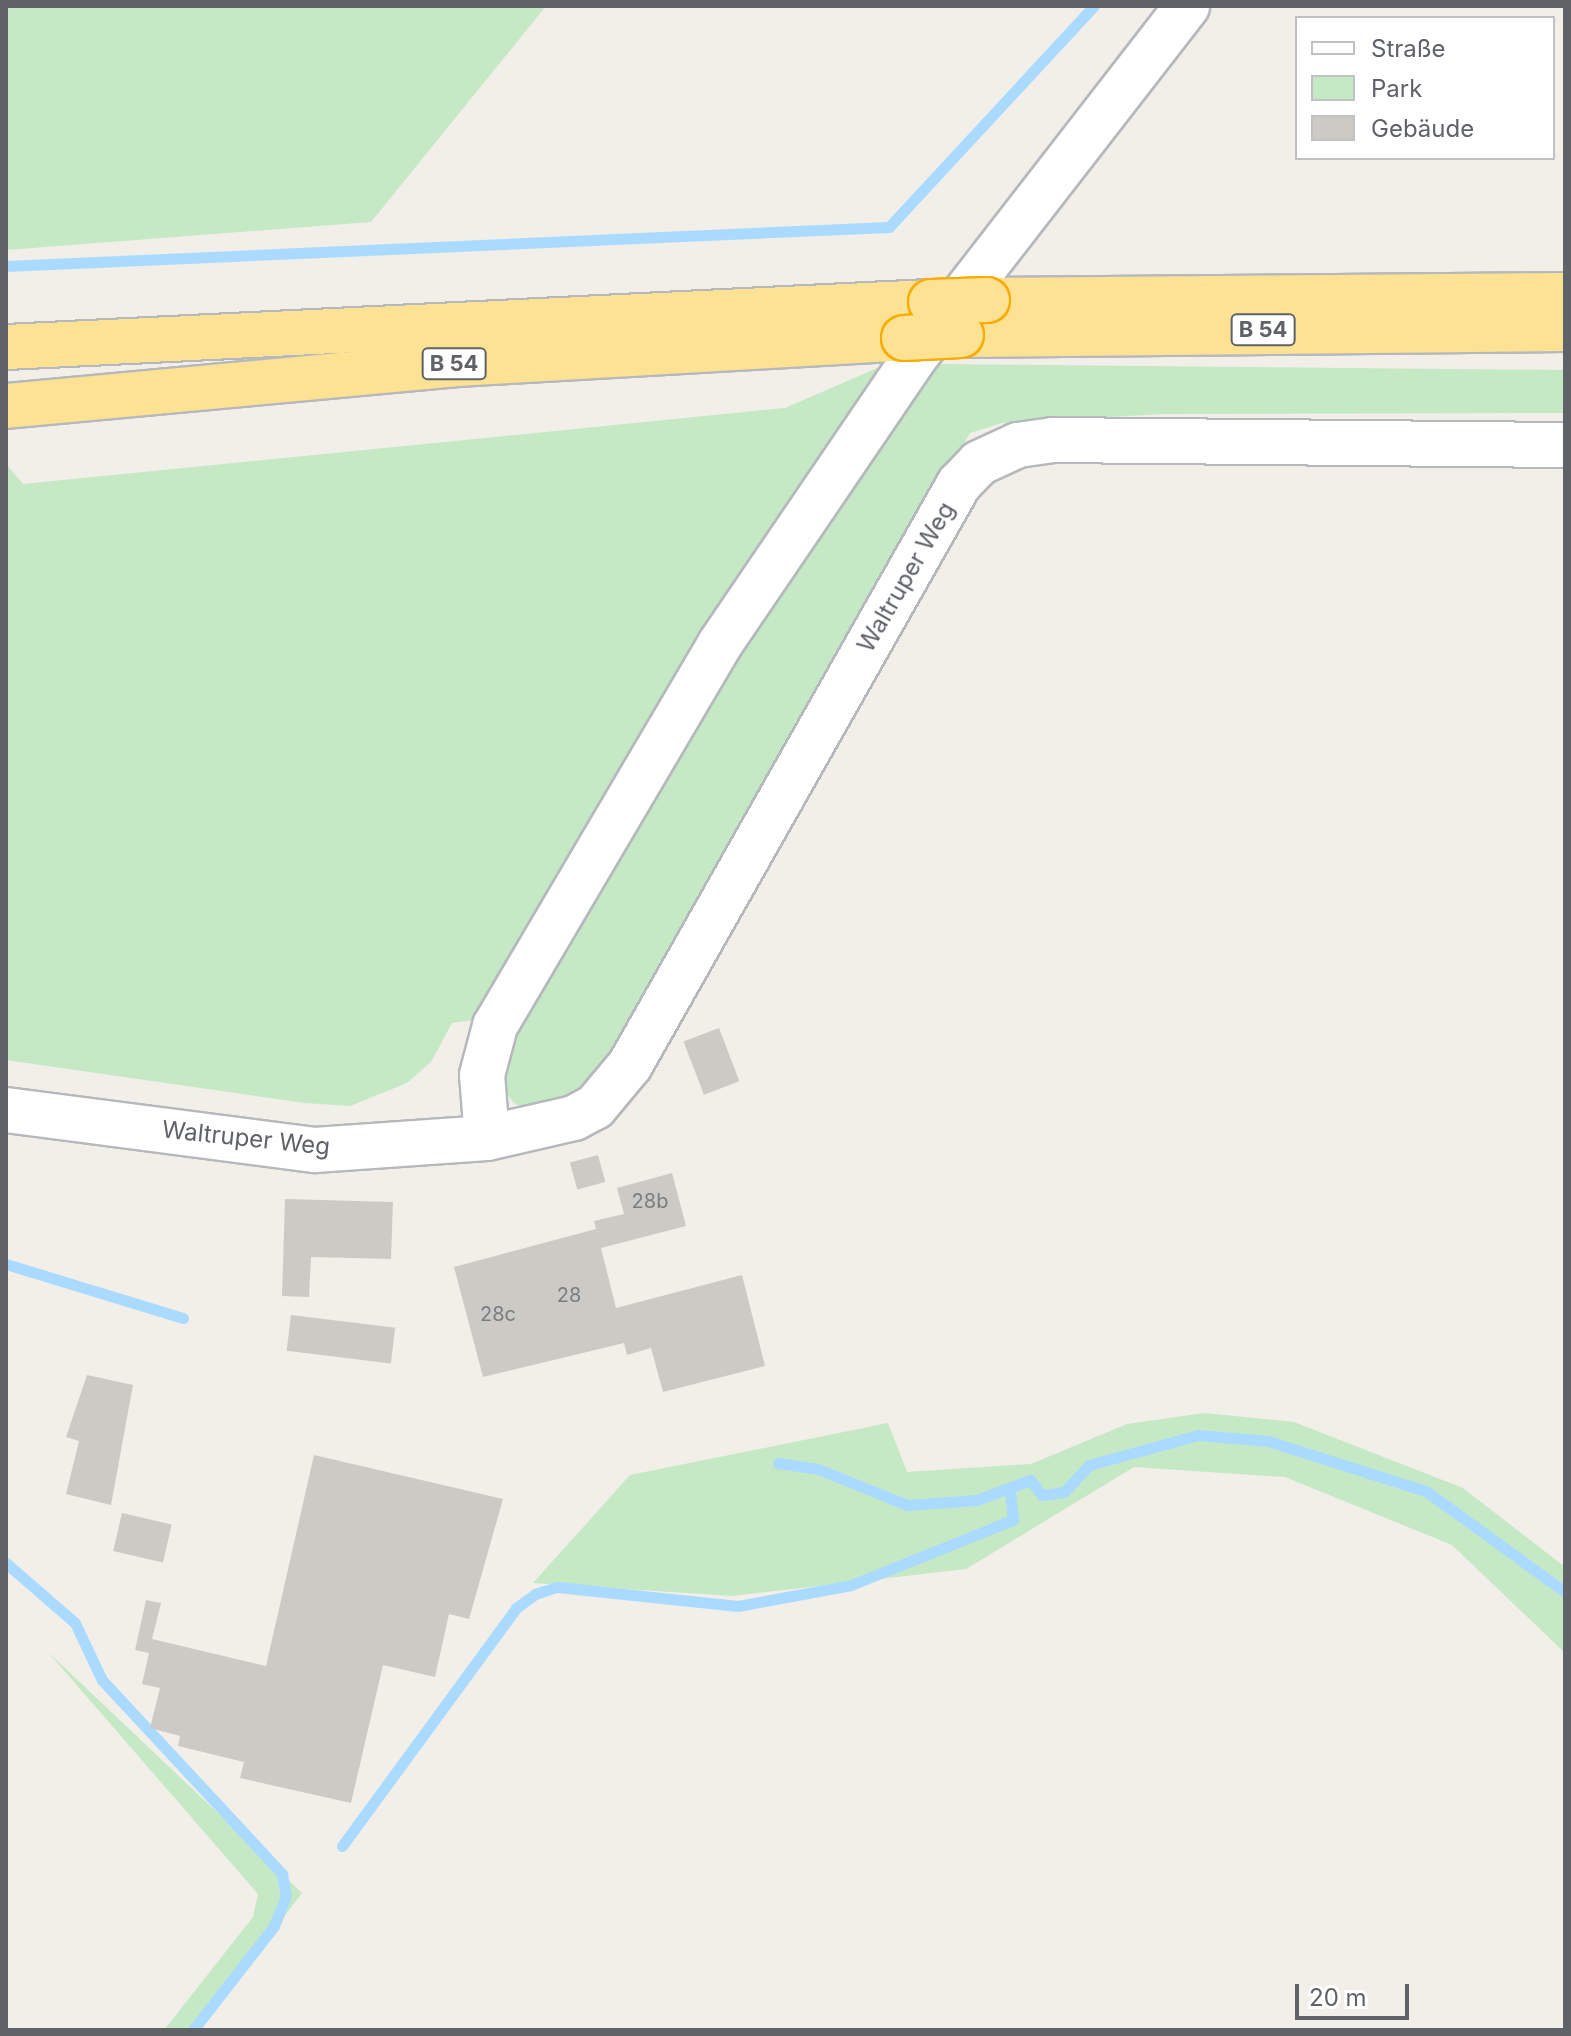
<!DOCTYPE html>
<meta charset="utf-8">
<style>
body{margin:0}
#map{position:relative;width:1571px;height:2036px;overflow:hidden;background:#f1efe8;font-family:Inter,sans-serif}
div>[style]{position:absolute}
.green>*{inset:0;background:#c5e8c5}
.stream>*{height:11px;margin:-5.5px;padding:0 5.5px;transform-origin:5.5px;border-radius:5.5px;background:#aadaff}
.building>*{inset:0;background:#cccac5;transform-origin:0 0}
.roads{filter:drop-shadow(2px 0 #b5b8bc) drop-shadow(-2px 0 #b5b8bc) drop-shadow(0 2px #b5b8bc) drop-shadow(0 -2px #b5b8bc)}
.street>*{height:44px;margin:-22px;padding:0 22px;transform-origin:22px;border-radius:22px;background:#fff}
.highway>*{height:44px;margin:-22px;padding:0 22px;transform-origin:22px;border-radius:22px;background:#fde293}
.bridges{filter:drop-shadow(2px 0 #f9ab00) drop-shadow(-2px 0 #f9ab00) drop-shadow(0 2px #f9ab00) drop-shadow(0 -2px #f9ab00)}
.highway-bridge>*{height:44px;margin:-22px;padding:0 22px;transform-origin:22px;border-radius:22px;background:#fde293}
span{translate:-50% -50%;white-space:nowrap;text-align:center;line-height:1.15;-webkit-text-stroke:8px #fff;paint-order:stroke}
.number-label{font-size:20px;color:#7a7d7f}
.number-label span{-webkit-text-stroke-width:0}
.shield-label span{padding:2px 6px;background:#fff;border:2px solid;border-radius:6px;-webkit-text-stroke-width:0}
.shield-label{font-size:22px;color:#5f6368;font-weight:700}
.street-label{font-size:24px;color:#5f6368}
.frame{position:absolute;inset:0;border:8px solid #5f6368;pointer-events:none}
.legend{position:absolute;left:1295px;top:16px;width:260px;height:144px;box-sizing:border-box;background:#fff;border:2px solid #bfc1c3;margin:0;padding:10px 14px;list-style:none;font-size:24px;color:#5f6368}
.legend li{display:flex;align-items:center;gap:16px;height:40px}
.legend b{width:40px;border:2px solid #bfc1c3}
.scale{position:absolute;left:1295px;top:1984px;width:114px;height:36px;box-sizing:border-box;border:4px solid #5f6368;border-top:0;padding-left:10px;font-size:24px;line-height:28px;white-space:nowrap;color:#5f6368;-webkit-text-stroke:6px #fff;paint-order:stroke}
</style>
<div id="map">
<div class="green">
<i style="clip-path:polygon(6px 6px,546px 6px,371px 222px,6px 250px)"></i>
<i style="clip-path:polygon(934px 364px,1565px 370px,1565px 413px,1163px 414px,1002px 423px,970px 433px,597px 1078px,568px 1100px,529px 1110px,514px 1103px,503px 1090px,503px 1050px,733px 667px)"></i>
<i style="clip-path:polygon(882px 366px,714px 620px,474px 1020px,452px 1023px,431px 1062px,407px 1083px,350px 1106px,305px 1103px,6px 1060px,6px 464px,23px 484px,785px 408px)"></i>
<i style="clip-path:polygon(1204px 1413px,1294px 1422px,1463px 1488px,1565px 1567px,1565px 1653px,1452px 1545px,1285px 1477px,1134px 1467px,966px 1569px,732px 1596px,533px 1583px,630px 1475px,888px 1423px,907px 1472px,1031px 1464px,1127px 1424px)"></i>
<i style="clip-path:polygon(48px 1652px,302px 1893px,199px 2030px,164px 2030px,253px 1917px,258px 1894px)"></i>
</div>
<div class="stream">
<i style="left:6px;top:266px;width:884px;rotate:-2.53deg"></i>
<i style="left:889px;top:227px;width:301px;rotate:-47.2deg"></i>
<i style="left:6px;top:1264px;width:185px;rotate:17deg"></i>
<i style="left:778px;top:1463px;width:40px;rotate:8.5deg"></i>
<i style="left:818px;top:1469px;width:96px;rotate:22deg"></i>
<i style="left:907px;top:1505px;width:70px;rotate:-4.1deg"></i>
<i style="left:977px;top:1500px;width:57px;rotate:-20.7deg"></i>
<i style="left:1030px;top:1480px;width:19px;rotate:51deg"></i>
<i style="left:1042px;top:1495px;width:22px;rotate:-8deg"></i>
<i style="left:1064px;top:1492px;width:37px;rotate:-47deg"></i>
<i style="left:1089px;top:1465px;width:113px;rotate:-15.4deg"></i>
<i style="left:1198px;top:1435px;width:70px;rotate:4.9deg"></i>
<i style="left:1268px;top:1441px;width:166px;rotate:17.6deg"></i>
<i style="left:1426px;top:1491px;width:172px;rotate:36deg"></i>
<i style="left:6px;top:1563px;width:91px;rotate:41deg"></i>
<i style="left:75px;top:1623px;width:63px;rotate:64.7deg"></i>
<i style="left:102px;top:1680px;width:265px;rotate:47.1deg"></i>
<i style="left:282px;top:1874px;width:22px;rotate:80deg"></i>
<i style="left:286px;top:1896px;width:32px;rotate:112deg"></i>
<i style="left:274px;top:1926px;width:132px;rotate:127.9deg"></i>
<i style="left:342px;top:1846px;width:295px;rotate:-53.8deg"></i>
<i style="left:516px;top:1608px;width:24px;rotate:-36deg"></i>
<i style="left:535px;top:1594px;width:23px;rotate:-18deg"></i>
<i style="left:557px;top:1587px;width:182px;rotate:6deg"></i>
<i style="left:738px;top:1606px;width:115px;rotate:-10.5deg"></i>
<i style="left:851px;top:1585px;width:175px;rotate:-21.9deg"></i>
<i style="left:1013px;top:1520px;width:30px;rotate:-96deg"></i>
</div>
<div class="building">
<i style="left:719px;top:1028px;width:57px;height:38px;rotate:69deg"></i>
<i style="left:598px;top:1155px;width:28px;height:29px;rotate:75deg"></i>
<i style="clip-path:polygon(672px 1173px,686px 1226px,601px 1248px,616px 1308px,742px 1275px,765px 1366px,663px 1392px,651px 1348px,627px 1355px,624px 1343px,483px 1377px,454px 1267px,596px 1229px,594px 1221px,624px 1214px,617px 1188px)"></i>
<i style="clip-path:polygon(285px 1199px,393px 1202px,391px 1259px,311px 1257px,309px 1297px,282px 1296px)"></i>
<i style="left:291px;top:1315px;width:105px;height:36px;rotate:7deg"></i>
<i style="clip-path:polygon(87px 1375px,133px 1385px,111px 1505px,66px 1494px,79px 1441px,66px 1437px)"></i>
<i style="clip-path:polygon(314px 1455px,503px 1499px,469px 1619px,449px 1614px,435px 1677px,383px 1665px,351px 1803px,240px 1778px,244px 1762px,178px 1746px,180px 1736px,150px 1728px,160px 1688px,142px 1684px,149px 1653px,135px 1650px,146px 1600px,161px 1603px,152px 1639px,266px 1666px)"></i>
<i style="left:122px;top:1513px;width:51px;height:39px;rotate:13deg"></i>
</div>
<div class="roads">
<div class="street">
<i style="left:6px;top:1110px;width:312px;rotate:7.4deg"></i>
<i style="left:315px;top:1150px;width:172px;rotate:-4deg"></i>
<i style="left:487px;top:1138px;width:89px;rotate:-12.9deg"></i>
<i style="left:574px;top:1118px;width:24px;rotate:-28deg"></i>
<i style="left:595px;top:1107px;width:55px;rotate:-50.2deg"></i>
<i style="left:630px;top:1065px;width:668px;rotate:-60.48deg"></i>
<i style="left:959px;top:484px;width:29px;rotate:-46deg"></i>
<i style="left:979px;top:463px;width:43px;rotate:-24.8deg"></i>
<i style="left:1018px;top:445px;width:34px;rotate:-8deg"></i>
<i style="left:1052px;top:440px;width:513px;rotate:0.56deg"></i>
<i style="left:487px;top:1138px;width:63px;rotate:-94.5deg"></i>
<i style="left:482px;top:1075px;width:51px;rotate:-75.1deg"></i>
<i style="left:495px;top:1026px;width:443px;rotate:-59.5deg"></i>
<i style="left:720px;top:644px;width:342px;rotate:-55.8deg"></i>
<i style="left:912px;top:361px;width:449px;rotate:-52.2deg"></i>
</div>
<div class="highway">
<i style="left:987px;top:300px;width:578px;rotate:-0.5deg"></i>
<i style="left:961px;top:335px;width:604px;rotate:-0.57deg"></i>
<i style="left:6px;top:347px;width:926px;rotate:-2.79deg"></i>
<i style="left:6px;top:406px;width:453px;rotate:-5.3deg"></i>
<i style="left:457px;top:364px;width:448px;rotate:-3.3deg"></i>
</div>
</div>
<div class="bridges">
<div class="highway-bridge">
<i style="left:931px;top:302px;width:56px;rotate:-2deg"></i>
<i style="left:904px;top:338px;width:57px;rotate:-3deg"></i>
</div>
</div>
<div class="number-label">
<span style="left:650px;top:1201px">28b</span>
<span style="left:569px;top:1295px">28</span>
<span style="left:498px;top:1314px">28c</span>
</div>
<div class="shield-label">
<span style="left:1263px;top:330px">B 54</span>
<span style="left:454px;top:364px">B 54</span>
</div>
<div class="street-label">
<span style="left:906px;top:577px;rotate:-60deg">Waltruper Weg</span>
<span style="left:246px;top:1138px;rotate:6deg">Waltruper Weg</span>
</div>
<div class="frame"></div>
<ul class="legend">
<li><b style="height:10px;background:#fff"></b>Straße</li>
<li><b style="height:22px;background:#c5e8c5"></b>Park</li>
<li><b style="height:22px;background:#cccac5"></b>Gebäude</li>
</ul>
<div class="scale">20 m</div>
</div>
